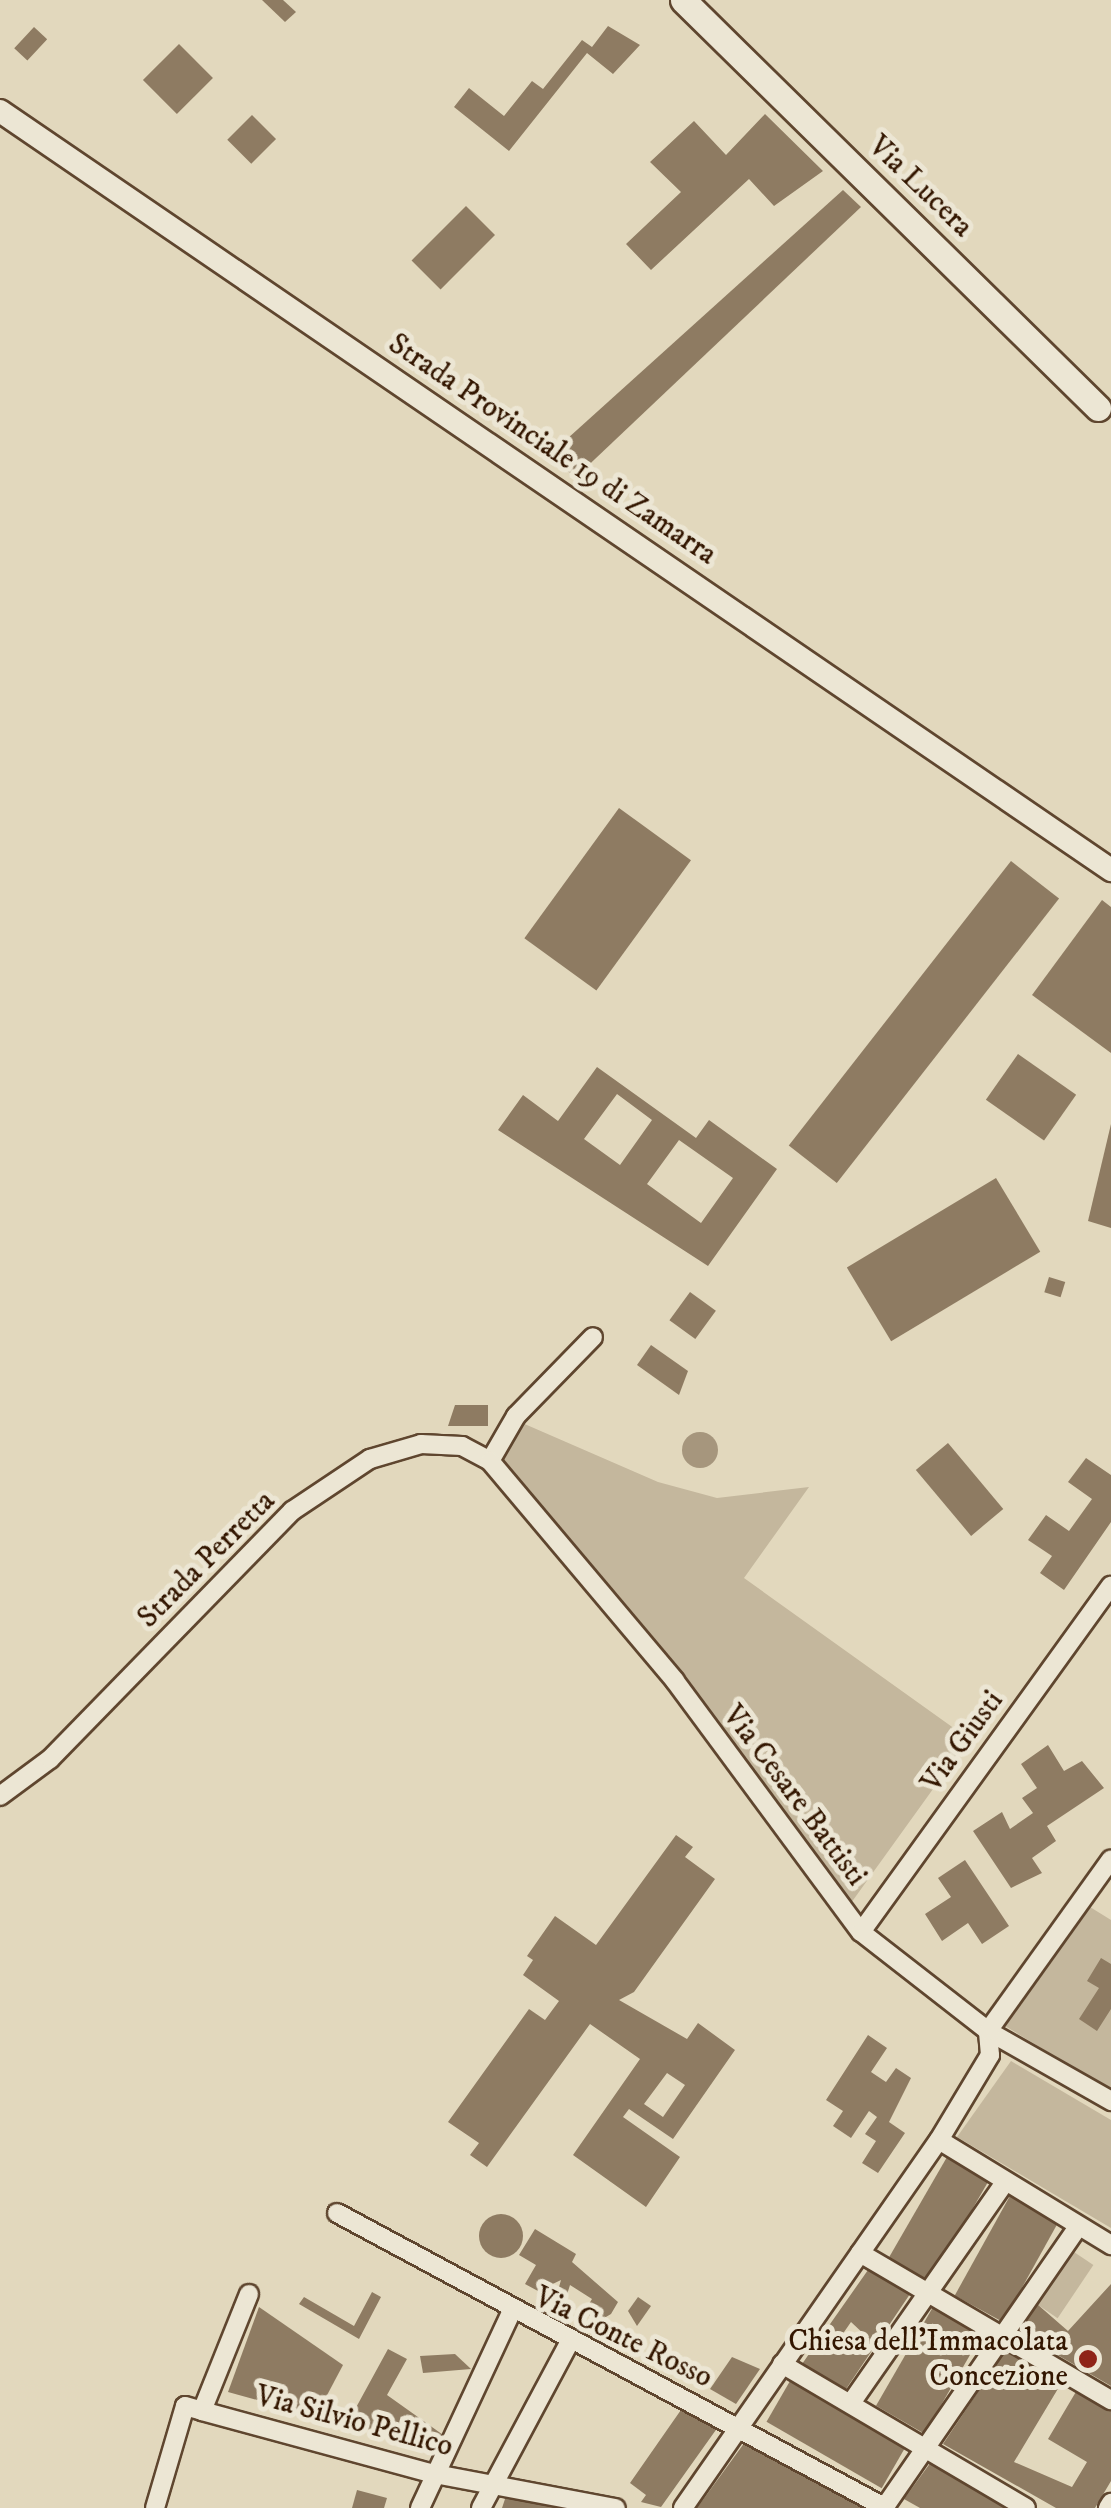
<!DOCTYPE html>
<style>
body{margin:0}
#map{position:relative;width:1111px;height:2508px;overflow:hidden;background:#e2d8bd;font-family:"IM FELL DW Pica",serif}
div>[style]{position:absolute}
.green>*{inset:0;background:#c4b79d;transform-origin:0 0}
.water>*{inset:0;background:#a6967d}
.round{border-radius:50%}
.building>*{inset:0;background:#8e7b62;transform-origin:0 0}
.roads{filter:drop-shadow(2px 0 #5f462f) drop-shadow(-2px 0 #5f462f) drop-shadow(0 2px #5f462f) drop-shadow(0 -2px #5f462f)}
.minor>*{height:18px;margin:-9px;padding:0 9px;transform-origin:9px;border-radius:9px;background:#ece6d4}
.tertiary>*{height:22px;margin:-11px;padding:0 11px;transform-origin:11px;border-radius:11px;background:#ece6d4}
.secondary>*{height:25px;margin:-12.5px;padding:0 12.5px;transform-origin:12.5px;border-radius:12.5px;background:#ece6d4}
.dots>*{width:28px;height:28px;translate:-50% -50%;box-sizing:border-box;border:5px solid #ece6d4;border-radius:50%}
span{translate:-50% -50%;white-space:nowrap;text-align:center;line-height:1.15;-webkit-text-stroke:10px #ece6d4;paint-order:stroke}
.street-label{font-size:30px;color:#331600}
.poi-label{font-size:30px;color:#331600}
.right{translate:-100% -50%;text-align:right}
</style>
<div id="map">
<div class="green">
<i style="clip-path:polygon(520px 1422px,658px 1482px,717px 1498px,809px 1487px,744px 1578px,969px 1739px,851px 1903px,680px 1675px,498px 1461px)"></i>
<i style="clip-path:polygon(1090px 1907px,1111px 1920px,1111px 2090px,1005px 2026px)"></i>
<i style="clip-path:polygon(1011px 2061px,1111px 2120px,1111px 2228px,957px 2137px)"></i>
<i style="left:1071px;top:2250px;width:27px;height:64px;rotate:34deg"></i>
</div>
<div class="water">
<i class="round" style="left:682px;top:1432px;width:36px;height:36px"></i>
</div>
<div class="building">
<i style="clip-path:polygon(262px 0,283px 0,296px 12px,285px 22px)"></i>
<i style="clip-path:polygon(608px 26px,640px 45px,613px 74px,587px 53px,509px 151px,454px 107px,469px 88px,504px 116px,532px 81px,543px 89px,582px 40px,592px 47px)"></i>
<i style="left:34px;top:27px;width:18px;height:29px;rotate:43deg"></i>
<i style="left:179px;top:44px;width:48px;height:51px;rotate:45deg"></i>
<i style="clip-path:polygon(765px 114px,823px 171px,774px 206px,749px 179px,651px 270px,626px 244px,681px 192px,650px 162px,694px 121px,726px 155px)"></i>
<i style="left:252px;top:115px;width:34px;height:35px;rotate:45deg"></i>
<i style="clip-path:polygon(843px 190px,861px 207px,576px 477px,547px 457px)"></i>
<i style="left:466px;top:206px;width:41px;height:77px;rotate:45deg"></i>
<i style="left:619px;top:808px;width:89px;height:161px;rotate:36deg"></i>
<i style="left:1011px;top:861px;width:61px;height:361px;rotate:38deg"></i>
<i style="clip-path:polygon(1102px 900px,1111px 907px,1111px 1053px,1032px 995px)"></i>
<i style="left:1018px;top:1054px;width:71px;height:56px;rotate:35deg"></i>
<i style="clip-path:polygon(evenodd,597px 1067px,696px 1138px,709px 1120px,777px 1169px,708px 1266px,498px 1130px,523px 1095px,558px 1121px,597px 1067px,617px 1094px,652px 1120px,620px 1165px,584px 1139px,617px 1094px,597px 1067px,679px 1140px,733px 1178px,701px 1223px,647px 1184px,679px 1140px)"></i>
<i style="clip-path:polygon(1111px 1124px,1111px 1228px,1088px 1221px)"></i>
<i style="left:996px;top:1178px;width:86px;height:174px;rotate:59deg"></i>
<i style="left:1049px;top:1277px;width:17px;height:16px;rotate:17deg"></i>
<i style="left:690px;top:1292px;width:32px;height:35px;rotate:36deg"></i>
<i style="clip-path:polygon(651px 1345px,688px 1371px,679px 1395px,637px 1365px)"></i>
<i style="clip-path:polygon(455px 1405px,488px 1405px,488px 1426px,448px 1426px)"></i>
<i style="left:948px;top:1443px;width:86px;height:42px;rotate:50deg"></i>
<i style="clip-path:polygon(1086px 1458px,1111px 1475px,1111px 1522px,1064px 1590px,1040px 1573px,1052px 1556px,1028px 1540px,1046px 1515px,1069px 1531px,1092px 1499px,1068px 1482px)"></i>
<i style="clip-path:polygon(1048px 1745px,1064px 1771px,1082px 1761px,1104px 1788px,1047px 1826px,1056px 1841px,1032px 1858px,1042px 1873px,1011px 1888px,973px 1831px,1002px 1812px,1010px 1829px,1033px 1813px,1022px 1798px,1037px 1788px,1021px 1764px)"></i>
<i style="clip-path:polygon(evenodd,676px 1835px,693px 1847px,685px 1857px,715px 1879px,634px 1992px,619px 2000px,687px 2039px,698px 2023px,735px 2050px,673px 2139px,629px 2109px,623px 2117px,680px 2157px,646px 2207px,573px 2155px,640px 2059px,590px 2024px,487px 2167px,470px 2155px,479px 2143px,448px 2122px,529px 2009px,545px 2020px,559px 2001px,523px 1975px,533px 1960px,527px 1956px,555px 1916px,596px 1945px,676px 1835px,667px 2073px,685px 2085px,663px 2117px,644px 2104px,667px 2073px)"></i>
<i style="clip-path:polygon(965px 1860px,1009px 1926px,982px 1944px,968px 1923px,942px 1941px,925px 1914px,951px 1897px,938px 1878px)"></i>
<i style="clip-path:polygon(1101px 1958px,1111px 1964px,1111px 2009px,1097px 2031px,1079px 2019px,1099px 1988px,1087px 1981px)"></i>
<i style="clip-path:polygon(868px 2035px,887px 2048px,871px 2072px,886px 2082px,896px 2068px,911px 2078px,889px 2122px,905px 2133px,878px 2173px,862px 2163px,876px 2141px,865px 2134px,877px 2117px,869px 2111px,851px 2138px,833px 2126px,843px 2111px,826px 2100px)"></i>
<i style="left:947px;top:2157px;width:48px;height:117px;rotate:30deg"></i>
<i style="left:1011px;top:2194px;width:55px;height:116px;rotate:29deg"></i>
<i class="round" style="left:479px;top:2214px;width:44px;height:44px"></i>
<i style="clip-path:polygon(535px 2229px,576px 2254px,572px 2262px,618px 2302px,611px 2314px,599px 2321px,584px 2312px,592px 2299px,570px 2285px,564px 2304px,555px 2301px,561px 2280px,538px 2291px,525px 2284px,536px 2265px,519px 2255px)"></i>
<i style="clip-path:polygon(evenodd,868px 2270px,910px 2294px,846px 2389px,802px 2364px,868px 2270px,851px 2322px,866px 2336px,858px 2346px,842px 2335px,851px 2322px)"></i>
<i style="clip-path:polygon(1111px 2284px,1111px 2386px,1018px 2332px,1037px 2304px,1068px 2331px)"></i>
<i style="clip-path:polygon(372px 2292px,381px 2297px,359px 2339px,299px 2304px,304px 2297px,354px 2326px)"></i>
<i style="clip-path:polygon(638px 2297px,651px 2306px,637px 2326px,628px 2311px)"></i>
<i style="clip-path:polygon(259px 2307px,343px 2365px,316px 2416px,228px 2392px)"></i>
<i style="left:933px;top:2307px;width:56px;height:114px;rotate:30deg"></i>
<i style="clip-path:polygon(388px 2349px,407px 2359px,387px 2395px,446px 2437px,440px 2448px,347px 2424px)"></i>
<i style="clip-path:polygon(1006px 2350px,1062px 2382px,1014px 2462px,1072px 2487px,1087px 2462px,1048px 2439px,1077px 2390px,1111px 2410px,1111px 2481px,1095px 2508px,1056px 2508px,943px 2444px)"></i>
<i style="clip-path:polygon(455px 2354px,471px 2369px,423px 2373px,420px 2356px)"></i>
<i style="clip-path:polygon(732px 2357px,760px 2369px,736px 2404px,710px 2389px)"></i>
<i style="left:790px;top:2381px;width:133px;height:47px;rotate:30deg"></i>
<i style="clip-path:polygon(683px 2407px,718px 2427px,661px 2507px,641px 2502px,646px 2495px,630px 2483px)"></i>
<i style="clip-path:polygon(745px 2442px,862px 2508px,697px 2508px)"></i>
<i style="clip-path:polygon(931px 2462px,1011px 2508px,920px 2508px,904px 2499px)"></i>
<i style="clip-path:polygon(357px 2490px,387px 2498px,384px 2508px,352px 2508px)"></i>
<i style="clip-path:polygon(508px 2490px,572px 2508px,502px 2508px)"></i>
</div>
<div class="roads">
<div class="minor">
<i style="left:490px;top:1461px;width:52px;rotate:-60deg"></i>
<i style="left:516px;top:1416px;width:110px;rotate:-45.7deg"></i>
<i style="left:0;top:1796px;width:62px;rotate:-36.5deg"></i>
<i style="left:50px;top:1759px;width:347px;rotate:-45.7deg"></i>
<i style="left:292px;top:1511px;width:94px;rotate:-33.7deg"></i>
<i style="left:370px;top:1459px;width:53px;rotate:-16.4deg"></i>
<i style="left:421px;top:1444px;width:41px;rotate:2.8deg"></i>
<i style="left:462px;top:1446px;width:32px;rotate:28deg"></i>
<i style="left:490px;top:1461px;width:287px;rotate:49.9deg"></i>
<i style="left:675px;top:1681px;width:312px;rotate:53.5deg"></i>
<i style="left:861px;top:1932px;width:161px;rotate:37.9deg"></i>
<i style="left:988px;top:2031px;width:142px;rotate:29.6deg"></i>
<i style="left:861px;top:1932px;width:427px;rotate:-54.2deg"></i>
<i style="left:939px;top:2140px;width:202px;rotate:31.4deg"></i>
<i style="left:337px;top:2213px;width:623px;rotate:28.25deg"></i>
<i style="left:860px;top:2253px;width:291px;rotate:30.4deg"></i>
<i style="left:249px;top:2294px;width:126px;rotate:111.9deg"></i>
<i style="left:202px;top:2411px;width:236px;rotate:15.2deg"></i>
<i style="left:430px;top:2473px;width:189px;rotate:10.7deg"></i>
<i style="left:782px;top:2364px;width:283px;rotate:30.5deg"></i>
<i style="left:851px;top:2403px;width:269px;rotate:-55.1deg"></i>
<i style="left:155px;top:2508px;width:106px;rotate:-73.6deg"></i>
<i style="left:185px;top:2406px;width:18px;rotate:16deg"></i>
<i style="left:420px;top:2508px;width:215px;rotate:-65deg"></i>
<i style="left:481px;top:2508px;width:185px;rotate:-61.9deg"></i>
<i style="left:683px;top:2508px;width:448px;rotate:-55.2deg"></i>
<i style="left:939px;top:2140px;width:99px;rotate:-59deg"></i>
<i style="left:990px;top:2055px;width:24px;rotate:-95deg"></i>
<i style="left:988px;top:2031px;width:211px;rotate:-54.4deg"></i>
<i style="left:884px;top:2508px;width:341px;rotate:-55.4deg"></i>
<i style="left:1108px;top:2508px;width:6px;rotate:-59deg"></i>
</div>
<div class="tertiary">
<i style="left:0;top:111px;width:1346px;rotate:34.34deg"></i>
</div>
<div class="secondary">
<i style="left:683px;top:0;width:582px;rotate:44.51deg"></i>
</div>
</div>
<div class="dots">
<i style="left:1088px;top:2359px;background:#8f2418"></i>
</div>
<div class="street-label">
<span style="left:920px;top:187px;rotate:44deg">Via Lucera</span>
<span style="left:552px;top:450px;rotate:34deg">Strada Provinciale 19 di Zamarra</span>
<span style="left:207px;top:1560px;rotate:-45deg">Strada Perretta</span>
<span style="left:963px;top:1742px;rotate:-54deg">Via Giusti</span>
<span style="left:794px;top:1796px;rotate:53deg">Via Cesare Battisti</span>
<span style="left:623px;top:2338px;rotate:26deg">Via Conte Rosso</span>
<span style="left:354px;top:2422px;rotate:15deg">Via Silvio Pellico</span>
</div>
<div class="poi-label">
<span class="right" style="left:1068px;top:2359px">Chiesa dell'Immacolata<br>Concezione</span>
</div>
</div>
